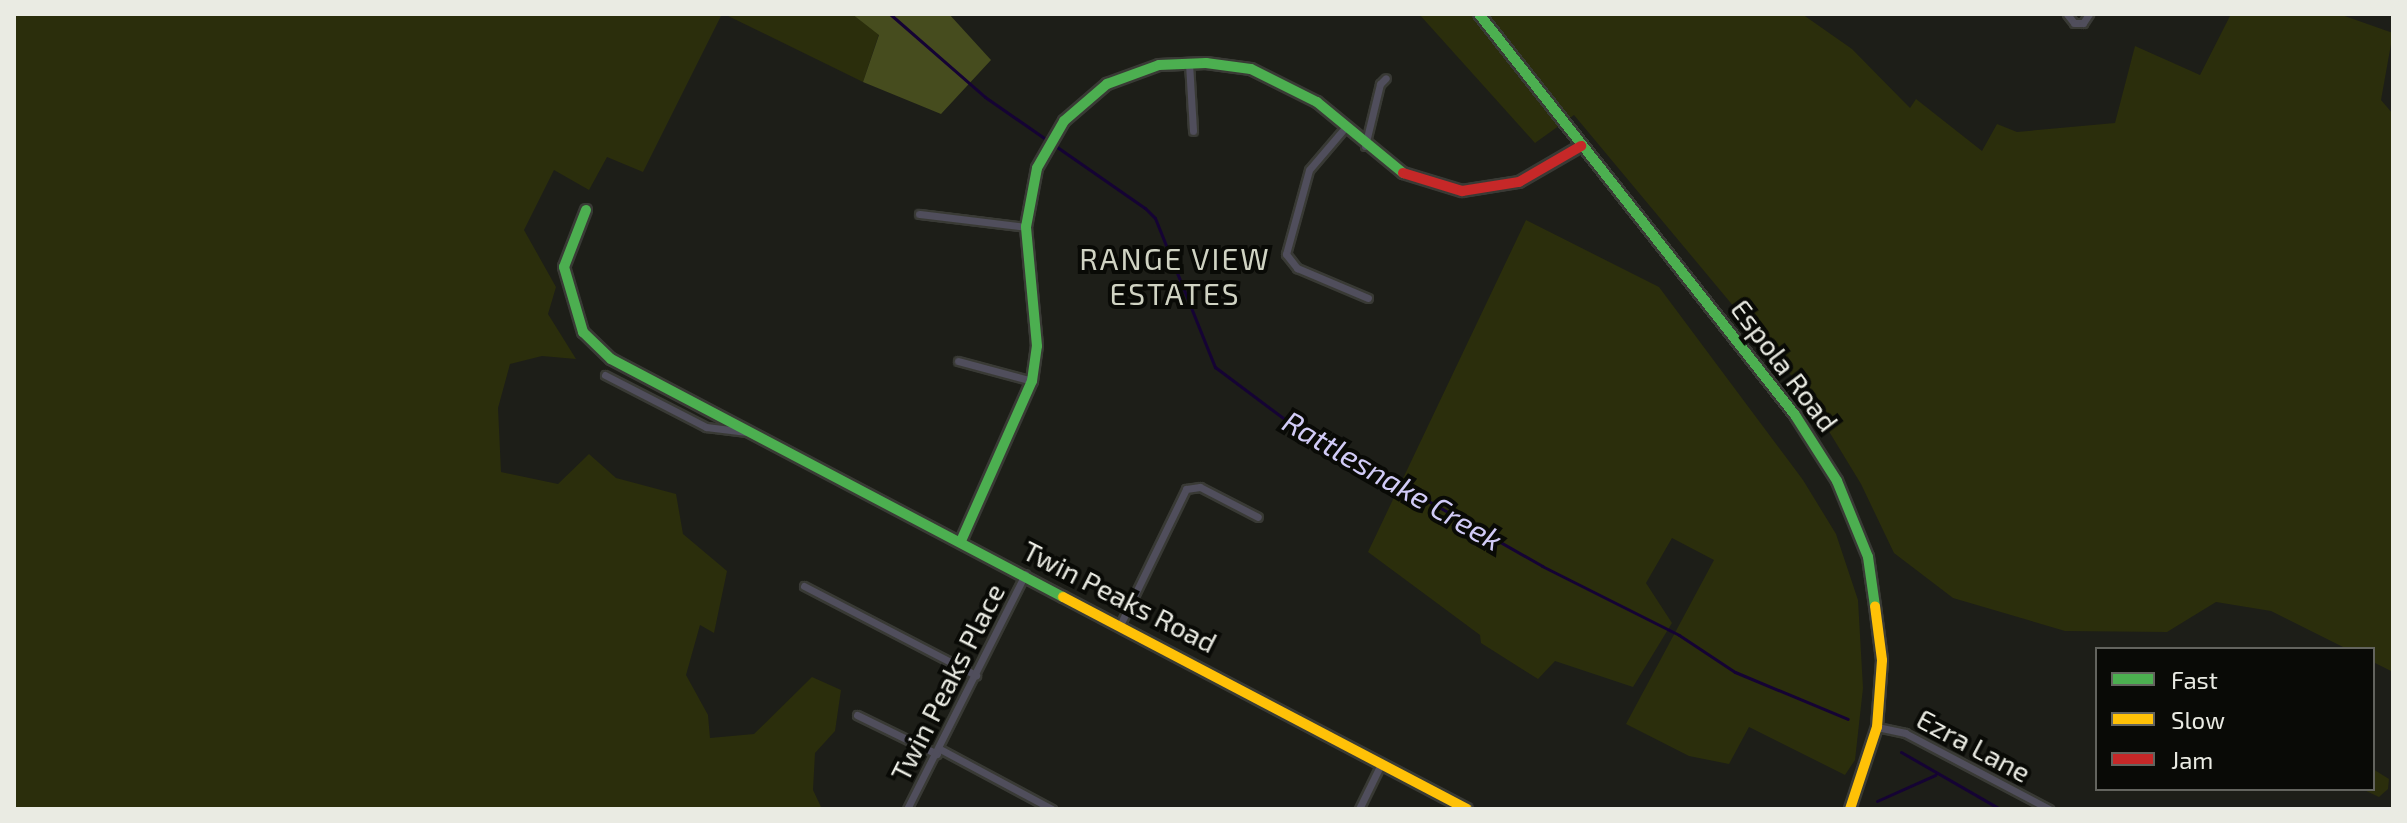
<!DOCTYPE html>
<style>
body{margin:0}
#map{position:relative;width:2407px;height:823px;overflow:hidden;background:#1d1e18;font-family:"Exo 2",sans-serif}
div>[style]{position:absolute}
.green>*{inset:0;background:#2b2e0c}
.forest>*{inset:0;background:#464c1e}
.stream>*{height:3px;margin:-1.5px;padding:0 1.5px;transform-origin:1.5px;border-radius:1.5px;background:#150334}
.roads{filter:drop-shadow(2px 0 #393a35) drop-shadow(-2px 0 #393a35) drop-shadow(0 2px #393a35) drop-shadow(0 -2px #393a35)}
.street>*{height:7px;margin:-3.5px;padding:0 3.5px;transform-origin:3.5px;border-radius:3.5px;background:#504e5c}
.fast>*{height:10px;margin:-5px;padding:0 5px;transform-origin:5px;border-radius:5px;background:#4caf50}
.slow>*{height:10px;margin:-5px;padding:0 5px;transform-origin:5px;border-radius:5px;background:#ffc107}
.jam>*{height:10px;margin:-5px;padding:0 5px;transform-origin:5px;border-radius:5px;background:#c62828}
span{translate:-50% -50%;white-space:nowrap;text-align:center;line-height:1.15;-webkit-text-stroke:8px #090a06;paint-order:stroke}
.street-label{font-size:28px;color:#eaebe3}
.neighbourhood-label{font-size:30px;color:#d0d3c3;letter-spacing:2px}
.water-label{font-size:30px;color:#d1cbf7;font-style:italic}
.frame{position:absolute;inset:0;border:16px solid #eaebe3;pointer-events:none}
.legend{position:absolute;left:2095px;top:647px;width:280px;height:144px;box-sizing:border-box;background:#090a06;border:2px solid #63645e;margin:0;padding:10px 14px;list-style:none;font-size:24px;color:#eaebe3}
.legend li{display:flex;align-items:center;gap:16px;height:40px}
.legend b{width:40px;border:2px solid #63645e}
</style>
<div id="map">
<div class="green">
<i style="clip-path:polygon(14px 14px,722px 14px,643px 172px,607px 157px,589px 190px,554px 170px,524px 230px,556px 287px,548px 314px,576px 359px,542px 356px,510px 364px,498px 408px,501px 472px,558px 484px,589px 454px,616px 478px,676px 494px,683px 534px,727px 571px,714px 633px,700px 625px,686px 675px,708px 715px,710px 738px,754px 734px,812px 677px,841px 690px,835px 731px,815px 753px,813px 790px,822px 809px,14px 809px)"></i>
<i style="clip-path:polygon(724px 14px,852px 14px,879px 34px,863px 82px)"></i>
<i style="clip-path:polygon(1419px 14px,1802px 14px,1852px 49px,1910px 108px,1916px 99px,1982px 151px,1997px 124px,2017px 132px,2115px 123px,2135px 46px,2200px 75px,2231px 14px,2339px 14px,2393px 33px,2381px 100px,2393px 114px,2393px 672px,2373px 662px,2373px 649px,2347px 649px,2271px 611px,2216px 602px,2167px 632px,2065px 631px,1953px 598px,1894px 553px,1861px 484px,1805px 392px,1574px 115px,1535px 143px)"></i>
<i style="clip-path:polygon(1526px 220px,1659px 287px,1803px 480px,1836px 534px,1858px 600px,1863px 688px,1855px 760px,1845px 775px,1749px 727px,1729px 764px,1689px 756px,1626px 724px,1714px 560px,1672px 538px,1646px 583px,1672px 623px,1633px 687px,1555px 661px,1538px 679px,1481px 643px,1480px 635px,1368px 552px)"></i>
<i style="clip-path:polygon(2373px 769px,2389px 779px,2388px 789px,2379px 797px,2362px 789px,2373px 789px)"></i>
</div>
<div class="forest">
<i style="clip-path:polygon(852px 14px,949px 14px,991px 60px,941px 114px,863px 82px,879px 35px)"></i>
</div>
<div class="stream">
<i style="left:890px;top:14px;width:126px;rotate:41.1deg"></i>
<i style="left:985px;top:97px;width:195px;rotate:34.8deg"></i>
<i style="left:1145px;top:208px;width:14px;rotate:45deg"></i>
<i style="left:1155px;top:218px;width:161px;rotate:68.1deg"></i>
<i style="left:1215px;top:367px;width:104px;rotate:36.8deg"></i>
<i style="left:1298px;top:429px;width:56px;rotate:33.4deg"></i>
<i style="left:1345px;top:460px;width:15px;rotate:8deg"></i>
<i style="left:1360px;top:462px;width:210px;rotate:29.7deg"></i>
<i style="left:1542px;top:566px;width:153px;rotate:26.7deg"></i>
<i style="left:1679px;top:635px;width:67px;rotate:33.5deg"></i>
<i style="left:1735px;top:672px;width:122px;rotate:22.6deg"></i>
<i style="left:1901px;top:752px;width:114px;rotate:29.9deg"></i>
<i style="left:1877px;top:801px;width:64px;rotate:-24.1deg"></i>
</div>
<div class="roads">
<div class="street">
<i style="left:2067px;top:14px;width:11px;rotate:52deg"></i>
<i style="left:2074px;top:23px;width:9px"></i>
<i style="left:2083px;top:23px;width:11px;rotate:-56deg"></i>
<i style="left:1189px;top:63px;width:68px;rotate:86.6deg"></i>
<i style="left:1343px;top:130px;width:52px;rotate:130.4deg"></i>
<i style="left:1309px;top:170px;width:87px;rotate:105.3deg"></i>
<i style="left:1286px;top:254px;width:18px;rotate:52deg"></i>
<i style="left:1297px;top:268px;width:77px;rotate:22.9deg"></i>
<i style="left:1365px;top:146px;width:64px;rotate:-76.4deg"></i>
<i style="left:1380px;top:84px;width:8px;rotate:-45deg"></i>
<i style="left:919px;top:214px;width:108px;rotate:6.9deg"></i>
<i style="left:958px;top:361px;width:77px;rotate:15.1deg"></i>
<i style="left:605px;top:375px;width:114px;rotate:27.2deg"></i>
<i style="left:706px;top:427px;width:39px;rotate:7deg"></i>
<i style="left:804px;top:586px;width:194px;rotate:27.4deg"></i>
<i style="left:1121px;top:623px;width:149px;rotate:-64.1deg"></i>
<i style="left:1186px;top:489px;width:14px;rotate:-8deg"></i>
<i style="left:1200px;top:487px;width:65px;rotate:27.3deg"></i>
<i style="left:857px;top:715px;width:89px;rotate:26deg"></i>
<i style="left:1877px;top:727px;width:29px;rotate:12deg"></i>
<i style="left:1905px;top:733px;width:163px;rotate:27.8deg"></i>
<i style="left:940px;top:749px;width:127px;rotate:28.2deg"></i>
<i style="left:907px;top:809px;width:263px;rotate:-63.3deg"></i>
<i style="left:1359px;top:809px;width:50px;rotate:-63.9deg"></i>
</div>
<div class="fast">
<i style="left:1479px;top:14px;width:511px;rotate:51.76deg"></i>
<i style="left:1795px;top:415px;width:78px;rotate:57.5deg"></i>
<i style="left:1837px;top:481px;width:82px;rotate:67.8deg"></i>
<i style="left:1868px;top:557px;width:49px;rotate:81.9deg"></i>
<i style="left:586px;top:210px;width:61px;rotate:111.1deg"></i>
<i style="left:564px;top:267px;width:68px;rotate:73.7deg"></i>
<i style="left:583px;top:332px;width:39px;rotate:44deg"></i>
<i style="left:611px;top:359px;width:511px;rotate:27.77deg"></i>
<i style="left:961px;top:541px;width:175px;rotate:-66.1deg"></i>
<i style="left:1032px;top:381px;width:35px;rotate:-82deg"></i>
<i style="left:1037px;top:346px;width:120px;rotate:-95.3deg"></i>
<i style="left:1026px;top:227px;width:60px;rotate:-79.4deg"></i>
<i style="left:1037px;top:168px;width:54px;rotate:-60.1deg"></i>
<i style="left:1064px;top:121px;width:57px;rotate:-40.7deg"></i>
<i style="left:1107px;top:84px;width:55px;rotate:-20.1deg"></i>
<i style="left:1159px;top:65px;width:47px;rotate:-2.4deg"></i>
<i style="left:1206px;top:63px;width:45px;rotate:7.6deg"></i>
<i style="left:1251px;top:69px;width:74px;rotate:26.6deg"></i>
<i style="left:1317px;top:102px;width:112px;rotate:39.5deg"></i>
</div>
<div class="slow">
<i style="left:1063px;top:597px;width:456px;rotate:27.7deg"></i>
<i style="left:1850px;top:809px;width:86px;rotate:-71.8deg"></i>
<i style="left:1877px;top:727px;width:67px;rotate:-85.7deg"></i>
<i style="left:1882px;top:660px;width:54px;rotate:-97.4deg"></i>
</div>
<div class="jam">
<i style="left:1403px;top:173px;width:62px;rotate:17deg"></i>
<i style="left:1462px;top:191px;width:58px;rotate:-9deg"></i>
<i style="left:1519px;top:182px;width:72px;rotate:-30.1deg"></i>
</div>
</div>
<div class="street-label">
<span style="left:1785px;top:365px;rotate:53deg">Espola Road</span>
<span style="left:1120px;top:596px;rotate:27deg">Twin Peaks Road</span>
<span style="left:947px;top:682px;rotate:-63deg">Twin Peaks Place</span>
<span style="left:1974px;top:745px;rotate:28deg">Ezra Lane</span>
</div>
<div class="neighbourhood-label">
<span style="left:1175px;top:275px">RANGE VIEW<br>ESTATES</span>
</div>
<div class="water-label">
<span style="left:1393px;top:480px;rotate:30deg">Rattlesnake Creek</span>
</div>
<div class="frame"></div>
<ul class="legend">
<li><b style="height:10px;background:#4caf50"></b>Fast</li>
<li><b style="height:10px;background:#ffc107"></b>Slow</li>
<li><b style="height:10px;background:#c62828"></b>Jam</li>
</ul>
</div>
